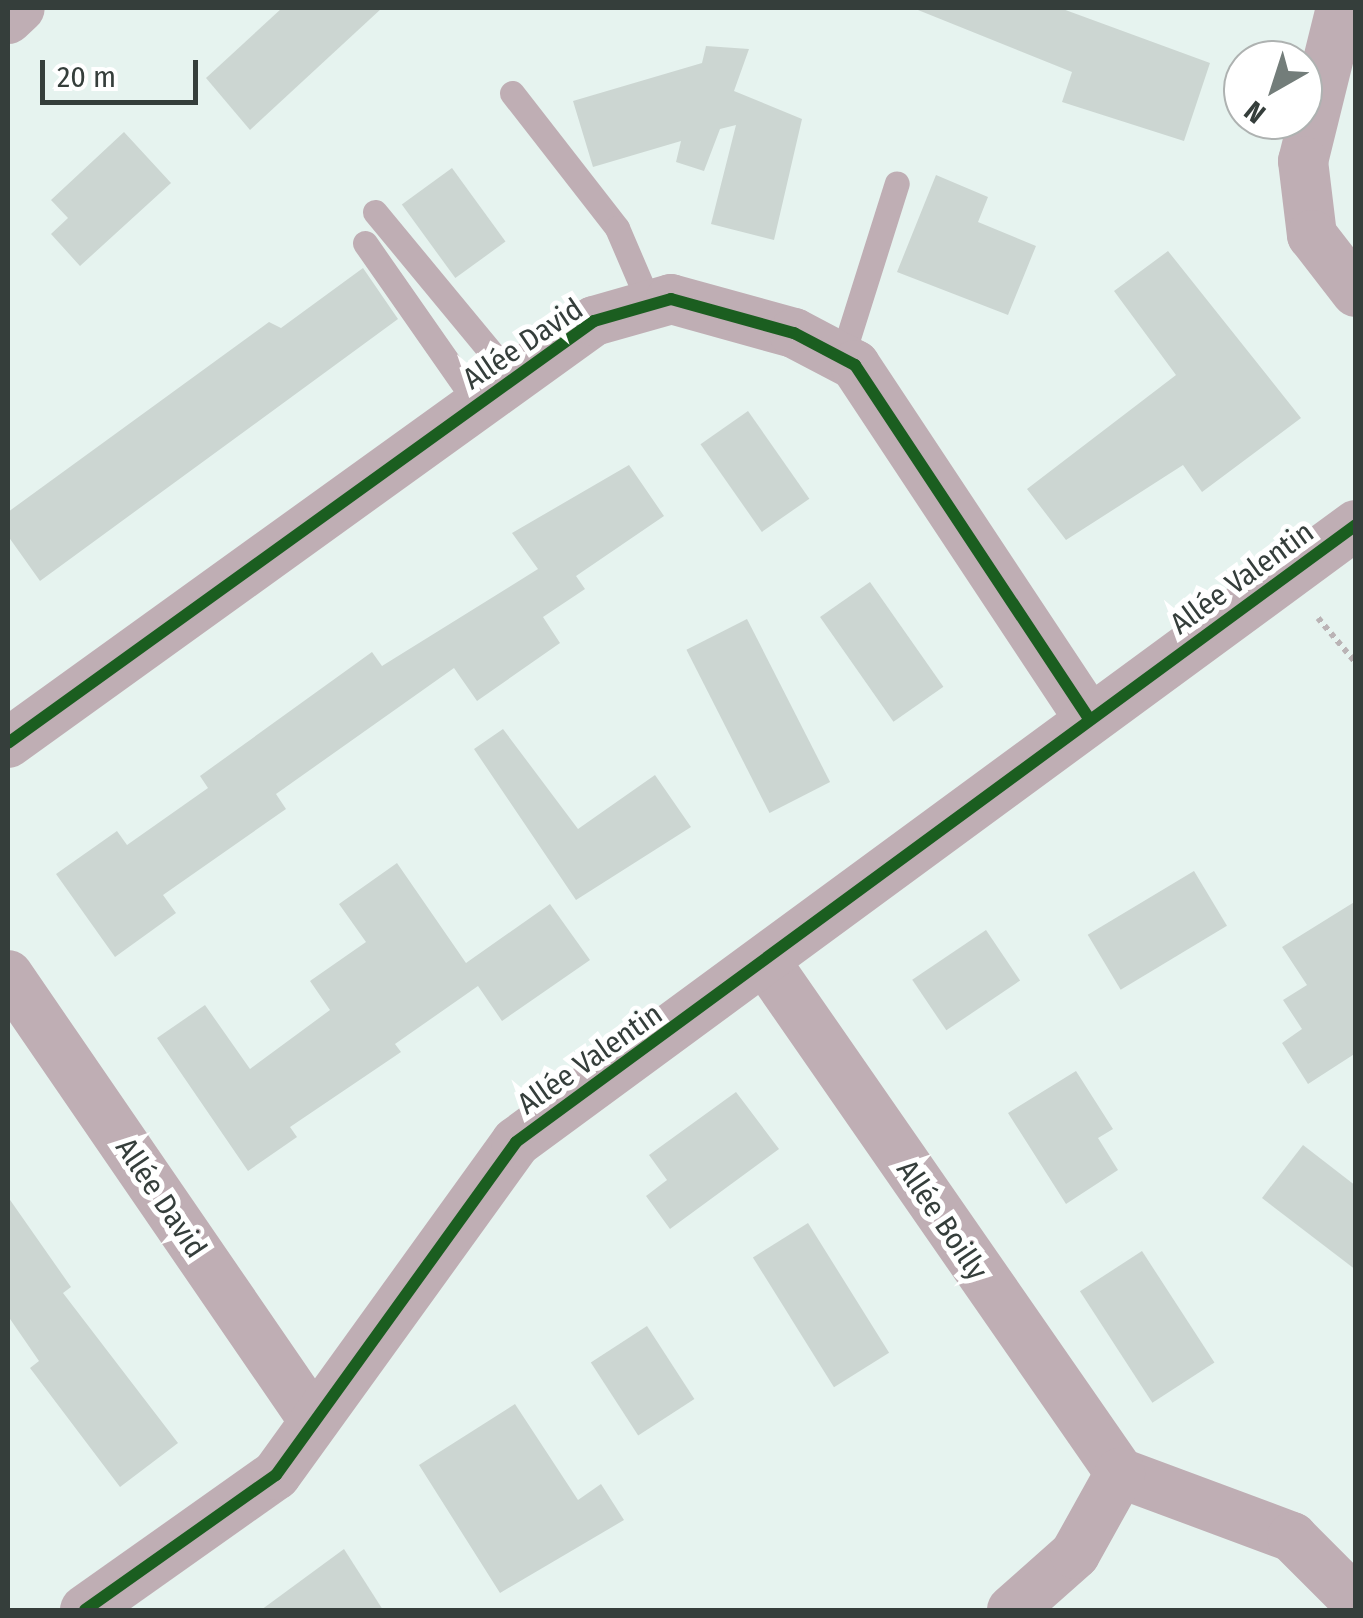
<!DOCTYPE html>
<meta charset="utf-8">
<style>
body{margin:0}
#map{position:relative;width:1363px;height:1618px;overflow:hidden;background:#e6f3ef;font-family:"Fira Sans Condensed",sans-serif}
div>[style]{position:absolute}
.building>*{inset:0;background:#ccd6d2;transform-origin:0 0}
.path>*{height:6px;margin-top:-3px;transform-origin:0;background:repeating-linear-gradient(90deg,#bab3b5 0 5px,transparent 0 10px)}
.service>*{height:25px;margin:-12.5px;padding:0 12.5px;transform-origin:12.5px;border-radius:12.5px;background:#bfaeb4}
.minor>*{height:50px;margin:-25px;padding:0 25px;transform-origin:25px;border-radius:25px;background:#bfaeb4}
.cycleway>*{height:12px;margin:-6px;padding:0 6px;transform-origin:6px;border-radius:6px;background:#1b5e20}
span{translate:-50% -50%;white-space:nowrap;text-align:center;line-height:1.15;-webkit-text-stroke:10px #fff;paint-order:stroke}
.street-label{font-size:30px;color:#353e3b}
.frame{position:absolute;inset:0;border:10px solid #353e3b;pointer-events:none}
.north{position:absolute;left:1223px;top:40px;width:100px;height:100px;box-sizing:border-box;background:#fff;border:2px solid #aeb2b1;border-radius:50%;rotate:219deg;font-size:28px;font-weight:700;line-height:40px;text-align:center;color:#353e3b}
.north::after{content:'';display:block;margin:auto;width:35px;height:45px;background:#737d7a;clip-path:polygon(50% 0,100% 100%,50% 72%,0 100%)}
.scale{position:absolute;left:40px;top:60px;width:158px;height:45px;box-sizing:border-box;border:5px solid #353e3b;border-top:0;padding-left:12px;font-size:30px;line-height:35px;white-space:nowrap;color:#353e3b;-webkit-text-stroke:8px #fff;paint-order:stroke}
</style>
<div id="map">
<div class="building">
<i style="clip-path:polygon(282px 8px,382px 8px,250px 130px,206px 78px)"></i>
<i style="clip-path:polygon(913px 8px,1060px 8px,1210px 63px,1184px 141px,1062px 102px,1072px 72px)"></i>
<i style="clip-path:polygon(706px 46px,749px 49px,734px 91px,802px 119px,774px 240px,711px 224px,736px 125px,720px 129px,704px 171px,676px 162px,681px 141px,593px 167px,573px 101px,702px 63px)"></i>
<i style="clip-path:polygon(124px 132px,171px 183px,80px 266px,51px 234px,68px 218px,51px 200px)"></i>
<i style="left:452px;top:168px;width:91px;height:62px;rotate:54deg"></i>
<i style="clip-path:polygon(936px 175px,988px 197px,978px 222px,1036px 246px,1008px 315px,897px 272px)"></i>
<i style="clip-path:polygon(1168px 251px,1301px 418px,1202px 492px,1183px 465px,1066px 540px,1027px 489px,1176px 375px,1114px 291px)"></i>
<i style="clip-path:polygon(363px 268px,398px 319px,40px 581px,8px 536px,8px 512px,269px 322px,281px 328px)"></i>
<i style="left:748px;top:411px;width:107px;height:58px;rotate:55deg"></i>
<i style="clip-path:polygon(629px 465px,664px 516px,576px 576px,585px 589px,543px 617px,560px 643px,477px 701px,454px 668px,276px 794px,286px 809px,163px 895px,176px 913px,115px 957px,56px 874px,117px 831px,127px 845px,208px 788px,200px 776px,372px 652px,382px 666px,538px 569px,512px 533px)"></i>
<i style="left:870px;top:582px;width:128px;height:61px;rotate:55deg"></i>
<i style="left:747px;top:619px;width:183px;height:68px;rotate:63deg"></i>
<i style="clip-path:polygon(503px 729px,578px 829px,655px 775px,691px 827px,576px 900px,474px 749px)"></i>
<i style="clip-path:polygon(397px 863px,466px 963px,550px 904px,590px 960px,502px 1021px,478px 986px,395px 1044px,401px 1052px,290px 1127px,297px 1137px,248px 1171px,157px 1038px,205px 1005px,250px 1069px,330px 1010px,310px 981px,366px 942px,339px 904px)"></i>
<i style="left:1194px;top:871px;width:64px;height:124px;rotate:59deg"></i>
<i style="clip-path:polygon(1356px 901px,1356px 1053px,1308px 1084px,1282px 1043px,1302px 1029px,1283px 1000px,1307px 985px,1282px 947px)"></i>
<i style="left:986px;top:930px;width:61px;height:89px;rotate:56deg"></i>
<i style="clip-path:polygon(1076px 1071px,1113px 1129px,1098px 1138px,1118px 1170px,1066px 1204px,1008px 1113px)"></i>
<i style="clip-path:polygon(736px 1092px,779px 1149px,670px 1229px,646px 1196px,667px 1180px,649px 1155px)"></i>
<i style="clip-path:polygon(1303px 1145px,1356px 1186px,1356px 1270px,1262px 1198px)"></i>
<i style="clip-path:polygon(8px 1197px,71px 1287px,63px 1293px,178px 1443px,120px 1487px,30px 1368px,39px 1361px,8px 1316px)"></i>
<i style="left:808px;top:1223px;width:153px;height:65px;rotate:58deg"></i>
<i style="left:1142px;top:1251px;width:133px;height:74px;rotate:57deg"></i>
<i style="left:647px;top:1326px;width:87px;height:67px;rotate:57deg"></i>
<i style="clip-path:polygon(515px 1404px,578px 1500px,601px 1484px,624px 1520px,500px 1593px,419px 1465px)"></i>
<i style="clip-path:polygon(344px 1549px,383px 1610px,261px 1610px)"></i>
</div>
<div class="path">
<i style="left:1318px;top:618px;width:59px;rotate:49.8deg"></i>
</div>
<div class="service">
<i style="left:512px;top:93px;width:171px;rotate:52.1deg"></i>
<i style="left:617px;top:228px;width:84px;rotate:66.8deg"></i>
<i style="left:375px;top:212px;width:217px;rotate:50.4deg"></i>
<i style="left:365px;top:243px;width:198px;rotate:55.1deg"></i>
<i style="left:842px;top:357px;width:182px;rotate:-72.5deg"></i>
</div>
<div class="minor">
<i style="left:1341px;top:8px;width:158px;rotate:103.9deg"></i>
<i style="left:1303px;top:161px;width:75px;rotate:83.1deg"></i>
<i style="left:1312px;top:235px;width:72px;rotate:52.3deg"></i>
<i style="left:8px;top:19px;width:16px;rotate:-43deg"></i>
<i style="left:8px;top:743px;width:722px;rotate:-35.76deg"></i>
<i style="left:594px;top:321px;width:80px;rotate:-15.9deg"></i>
<i style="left:671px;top:299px;width:128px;rotate:15.5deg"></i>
<i style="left:794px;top:333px;width:69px;rotate:27.7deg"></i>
<i style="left:855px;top:365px;width:424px;rotate:56.5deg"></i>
<i style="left:767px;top:964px;width:619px;rotate:55.26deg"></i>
<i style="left:1120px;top:1473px;width:184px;rotate:20.4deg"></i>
<i style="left:1292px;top:1537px;width:91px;rotate:45deg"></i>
<i style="left:8px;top:975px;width:541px;rotate:55.55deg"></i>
<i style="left:85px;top:1610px;width:234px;rotate:-35.3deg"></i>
<i style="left:276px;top:1475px;width:410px;rotate:-54.2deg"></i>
<i style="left:516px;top:1142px;width:1042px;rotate:-36.3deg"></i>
<i style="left:1012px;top:1610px;width:84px;rotate:-41.6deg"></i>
<i style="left:1075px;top:1554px;width:93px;rotate:-60.9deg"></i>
</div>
<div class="cycleway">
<i style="left:8px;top:743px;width:722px;rotate:-35.76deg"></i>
<i style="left:594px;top:321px;width:80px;rotate:-15.9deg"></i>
<i style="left:671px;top:299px;width:128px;rotate:15.5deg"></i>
<i style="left:794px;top:333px;width:69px;rotate:27.7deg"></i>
<i style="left:855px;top:365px;width:424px;rotate:56.5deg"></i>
<i style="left:85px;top:1610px;width:234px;rotate:-35.3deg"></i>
<i style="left:276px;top:1475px;width:410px;rotate:-54.2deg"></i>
<i style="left:516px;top:1142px;width:1042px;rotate:-36.3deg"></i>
</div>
<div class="street-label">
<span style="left:523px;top:344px;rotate:-34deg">Allée David</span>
<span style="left:1242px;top:578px;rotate:-36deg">Allée Valentin</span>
<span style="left:590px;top:1059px;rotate:-35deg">Allée Valentin</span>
<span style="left:161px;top:1198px;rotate:56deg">Allée David</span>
<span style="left:942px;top:1220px;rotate:56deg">Allée Boilly</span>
</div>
<div class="frame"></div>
<div class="north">N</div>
<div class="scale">20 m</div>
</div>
